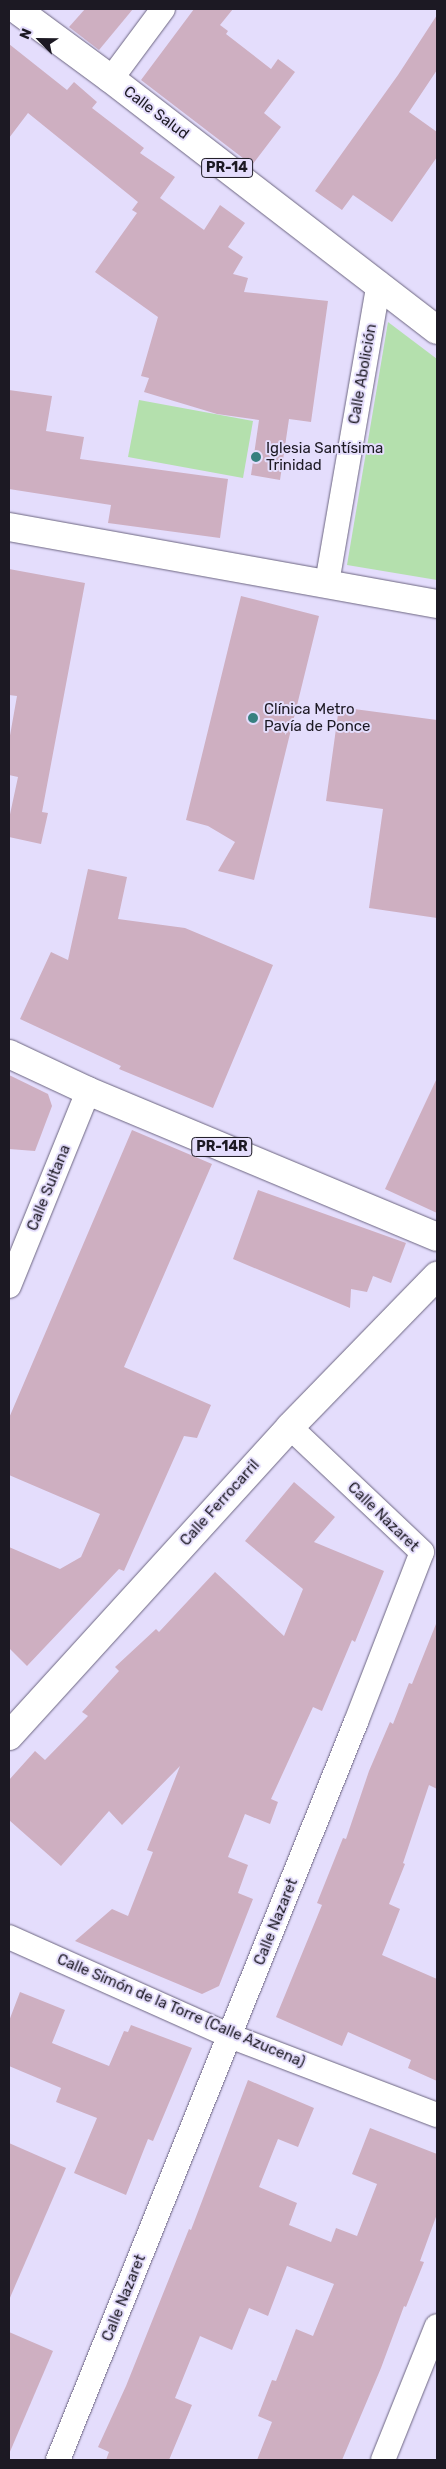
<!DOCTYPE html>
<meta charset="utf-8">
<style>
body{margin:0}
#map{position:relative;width:446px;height:2469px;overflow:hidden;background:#e4ddfc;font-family:Rubik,sans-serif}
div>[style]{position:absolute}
.green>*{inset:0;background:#b4e0ad}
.building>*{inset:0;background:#ceafc1}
.roads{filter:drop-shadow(0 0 1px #6c6580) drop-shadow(0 0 1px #6c6580)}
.minor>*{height:24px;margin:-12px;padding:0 12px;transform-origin:12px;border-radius:12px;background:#fff}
.tertiary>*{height:28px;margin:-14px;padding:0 14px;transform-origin:14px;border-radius:14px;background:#fff}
.primary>*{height:28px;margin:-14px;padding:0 14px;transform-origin:14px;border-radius:14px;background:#fff}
.dots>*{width:14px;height:14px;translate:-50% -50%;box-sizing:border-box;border:2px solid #e4ddfc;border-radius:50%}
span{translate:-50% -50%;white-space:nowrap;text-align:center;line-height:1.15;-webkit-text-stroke:4px #e4ddfc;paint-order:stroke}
.shield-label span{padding:1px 4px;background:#e4ddfc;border:1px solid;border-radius:4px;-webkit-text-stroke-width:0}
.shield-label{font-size:14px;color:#1c1923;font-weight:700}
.street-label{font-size:15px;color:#1c1923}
.poi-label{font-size:15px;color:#1c1923}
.left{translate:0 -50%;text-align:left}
.frame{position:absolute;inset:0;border:10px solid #1c1923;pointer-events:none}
.north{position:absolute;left:15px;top:15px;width:50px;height:50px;-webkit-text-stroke:4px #e4ddfc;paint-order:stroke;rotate:293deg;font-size:14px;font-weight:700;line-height:20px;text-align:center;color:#1c1923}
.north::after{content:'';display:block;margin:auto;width:18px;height:22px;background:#1c1923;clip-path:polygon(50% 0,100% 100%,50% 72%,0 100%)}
</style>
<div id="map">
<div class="green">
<i style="clip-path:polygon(388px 322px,437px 359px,437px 580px,347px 565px)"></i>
<i style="clip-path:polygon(139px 400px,253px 421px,243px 478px,128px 457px)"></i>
</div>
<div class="building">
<i style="clip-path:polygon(85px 9px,133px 9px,99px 50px,69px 27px)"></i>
<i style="clip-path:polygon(194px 9px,233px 9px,220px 25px,228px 31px,226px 34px,271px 69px,278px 59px,295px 72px,264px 113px,281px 127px,252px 165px,141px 80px)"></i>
<i style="clip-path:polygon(437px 15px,437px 70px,409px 112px,437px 132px,437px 157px,392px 222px,353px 195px,342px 210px,315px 191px,398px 75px)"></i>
<i style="clip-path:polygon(9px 44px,67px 90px,74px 82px,97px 102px,92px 108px,144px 148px,140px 153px,175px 177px,160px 198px,204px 230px,220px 205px,245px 223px,228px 247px,243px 257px,233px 274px,248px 278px,244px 292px,328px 301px,311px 422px,289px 419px,280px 480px,251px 475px,259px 420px,217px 414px,144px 392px,149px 378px,141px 376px,158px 317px,95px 272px,137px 213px,132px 210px,138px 202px,28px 113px,9px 138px)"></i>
<i style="clip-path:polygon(9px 390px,52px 396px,46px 431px,84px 437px,80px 459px,228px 479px,220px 538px,108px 523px,111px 505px,9px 489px)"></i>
<i style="clip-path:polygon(9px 569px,85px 583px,42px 812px,48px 813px,41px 844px,9px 837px,9px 819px,18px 777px,9px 775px,9px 741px,17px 696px,9px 695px)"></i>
<i style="clip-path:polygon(241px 596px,319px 616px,254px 880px,218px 871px,235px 842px,208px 826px,186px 820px)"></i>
<i style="clip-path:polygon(339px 707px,437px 720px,437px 918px,369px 908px,383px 809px,326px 801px)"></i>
<i style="clip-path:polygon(88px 869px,127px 877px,118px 919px,185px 928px,273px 965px,213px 1108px,119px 1069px,121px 1066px,20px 1019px,51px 952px,68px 960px)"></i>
<i style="clip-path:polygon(9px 1075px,48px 1094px,52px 1106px,35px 1151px,9px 1149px)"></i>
<i style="clip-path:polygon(437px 1078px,437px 1213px,385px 1189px)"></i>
<i style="clip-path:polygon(132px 1130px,212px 1164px,124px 1367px,211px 1405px,197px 1438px,184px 1436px,124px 1571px,119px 1569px,27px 1666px,9px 1648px,9px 1547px,60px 1569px,81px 1557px,100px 1514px,9px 1475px,9px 1418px)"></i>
<i style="clip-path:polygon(258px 1190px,406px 1243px,391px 1283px,373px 1276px,367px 1292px,351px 1289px,350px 1308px,233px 1259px)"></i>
<i style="clip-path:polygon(294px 1482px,335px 1517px,314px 1542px,384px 1571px,355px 1642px,352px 1640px,322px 1711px,313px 1707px,271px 1799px,278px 1802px,270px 1824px,245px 1814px,228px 1857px,248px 1865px,238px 1893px,253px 1899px,219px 1986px,202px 1994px,75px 1941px,112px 1909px,128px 1916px,153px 1852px,147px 1850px,180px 1766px,122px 1825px,109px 1811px,61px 1866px,9px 1820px,9px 1780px,35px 1751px,45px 1760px,88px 1716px,82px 1712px,119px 1671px,115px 1667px,156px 1629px,159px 1632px,215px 1572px,284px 1636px,303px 1589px,245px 1541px)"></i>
<i style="clip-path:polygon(436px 1624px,437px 1789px,429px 1785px,403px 1863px,405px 1864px,389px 1904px,400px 1909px,382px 1955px,437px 1979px,437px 2081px,408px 2068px,411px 2060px,348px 2032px,342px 2046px,276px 2017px,322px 1905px,317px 1903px,343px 1838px,346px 1839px,369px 1771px,390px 1722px,393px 1724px,409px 1683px,412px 1684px)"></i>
<i style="clip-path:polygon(20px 1992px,65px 2010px,52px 2043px,109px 2066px,124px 2031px,128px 2032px,131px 2025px,192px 2048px,153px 2141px,148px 2139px,126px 2195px,74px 2173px,97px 2118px,56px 2102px,61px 2088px,9px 2066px,9px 2021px)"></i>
<i style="clip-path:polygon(248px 2080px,314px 2108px,298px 2147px,278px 2139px,259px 2187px,297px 2203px,289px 2225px,331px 2242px,336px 2228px,357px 2236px,377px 2184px,352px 2174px,370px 2128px,437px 2154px,437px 2214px,420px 2261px,424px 2262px,406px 2307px,404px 2306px,381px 2368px,342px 2460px,257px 2460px,272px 2422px,258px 2416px,272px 2380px,276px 2381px,296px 2329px,313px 2336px,334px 2284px,287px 2266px,268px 2316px,249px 2308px,232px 2350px,200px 2336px,175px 2398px,192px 2405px,169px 2460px,106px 2460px,109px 2452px,98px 2447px,126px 2386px,189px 2229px,191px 2230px)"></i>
<i style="clip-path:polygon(9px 2143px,66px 2168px,9px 2300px)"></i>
<i style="clip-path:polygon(9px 2332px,53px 2351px,9px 2454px)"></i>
</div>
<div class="roads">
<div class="minor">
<i style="left:111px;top:79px;width:87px;rotate:-53.4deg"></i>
<i style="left:327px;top:583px;width:304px;rotate:-80.2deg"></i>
<i style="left:9px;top:1286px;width:210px;rotate:-67.9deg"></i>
<i style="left:9px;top:1937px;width:242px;rotate:24.1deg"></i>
<i style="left:230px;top:2036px;width:222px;rotate:20.9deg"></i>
<i style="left:58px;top:2460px;width:796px;rotate:-68.01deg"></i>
<i style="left:356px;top:1722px;width:182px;rotate:-68.8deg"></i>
<i style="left:422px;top:1552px;width:182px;rotate:-136.6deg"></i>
<i style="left:383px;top:2460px;width:144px;rotate:-68.1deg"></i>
</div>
<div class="tertiary">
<i style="left:9px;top:1736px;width:418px;rotate:-47.7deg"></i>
<i style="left:290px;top:1427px;width:211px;rotate:-45.8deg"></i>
</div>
<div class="primary">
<i style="left:16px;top:9px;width:118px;rotate:36.4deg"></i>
<i style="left:111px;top:79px;width:411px;rotate:37.6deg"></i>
<i style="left:9px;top:527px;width:435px;rotate:10.2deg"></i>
<i style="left:9px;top:1054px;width:87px;rotate:25.1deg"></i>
<i style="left:88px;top:1091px;width:378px;rotate:22.7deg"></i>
</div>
</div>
<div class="dots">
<i style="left:256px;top:457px;background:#378080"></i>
<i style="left:253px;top:718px;background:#378080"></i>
</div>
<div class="shield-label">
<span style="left:227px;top:168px">PR-14</span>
<span style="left:222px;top:1147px">PR-14R</span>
</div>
<div class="street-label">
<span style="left:156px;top:113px;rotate:37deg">Calle Salud</span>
<span style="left:363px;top:374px;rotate:-80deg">Calle Abolición</span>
<span style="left:49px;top:1188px;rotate:-68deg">Calle Sultana</span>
<span style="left:220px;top:1503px;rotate:-48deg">Calle Ferrocarril</span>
<span style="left:383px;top:1517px;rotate:44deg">Calle Nazaret</span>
<span style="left:276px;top:1922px;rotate:-68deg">Calle Nazaret</span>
<span style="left:181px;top:2011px;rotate:23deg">Calle Simón de la Torre (Calle Azucena)</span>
<span style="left:124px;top:2298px;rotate:-68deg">Calle Nazaret</span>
</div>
<div class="poi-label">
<span class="left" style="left:266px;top:457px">Iglesia Santísima<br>Trinidad</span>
<span class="left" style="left:264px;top:718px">Clínica Metro<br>Pavía de Ponce</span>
</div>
<div class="frame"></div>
<div class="north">N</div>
</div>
